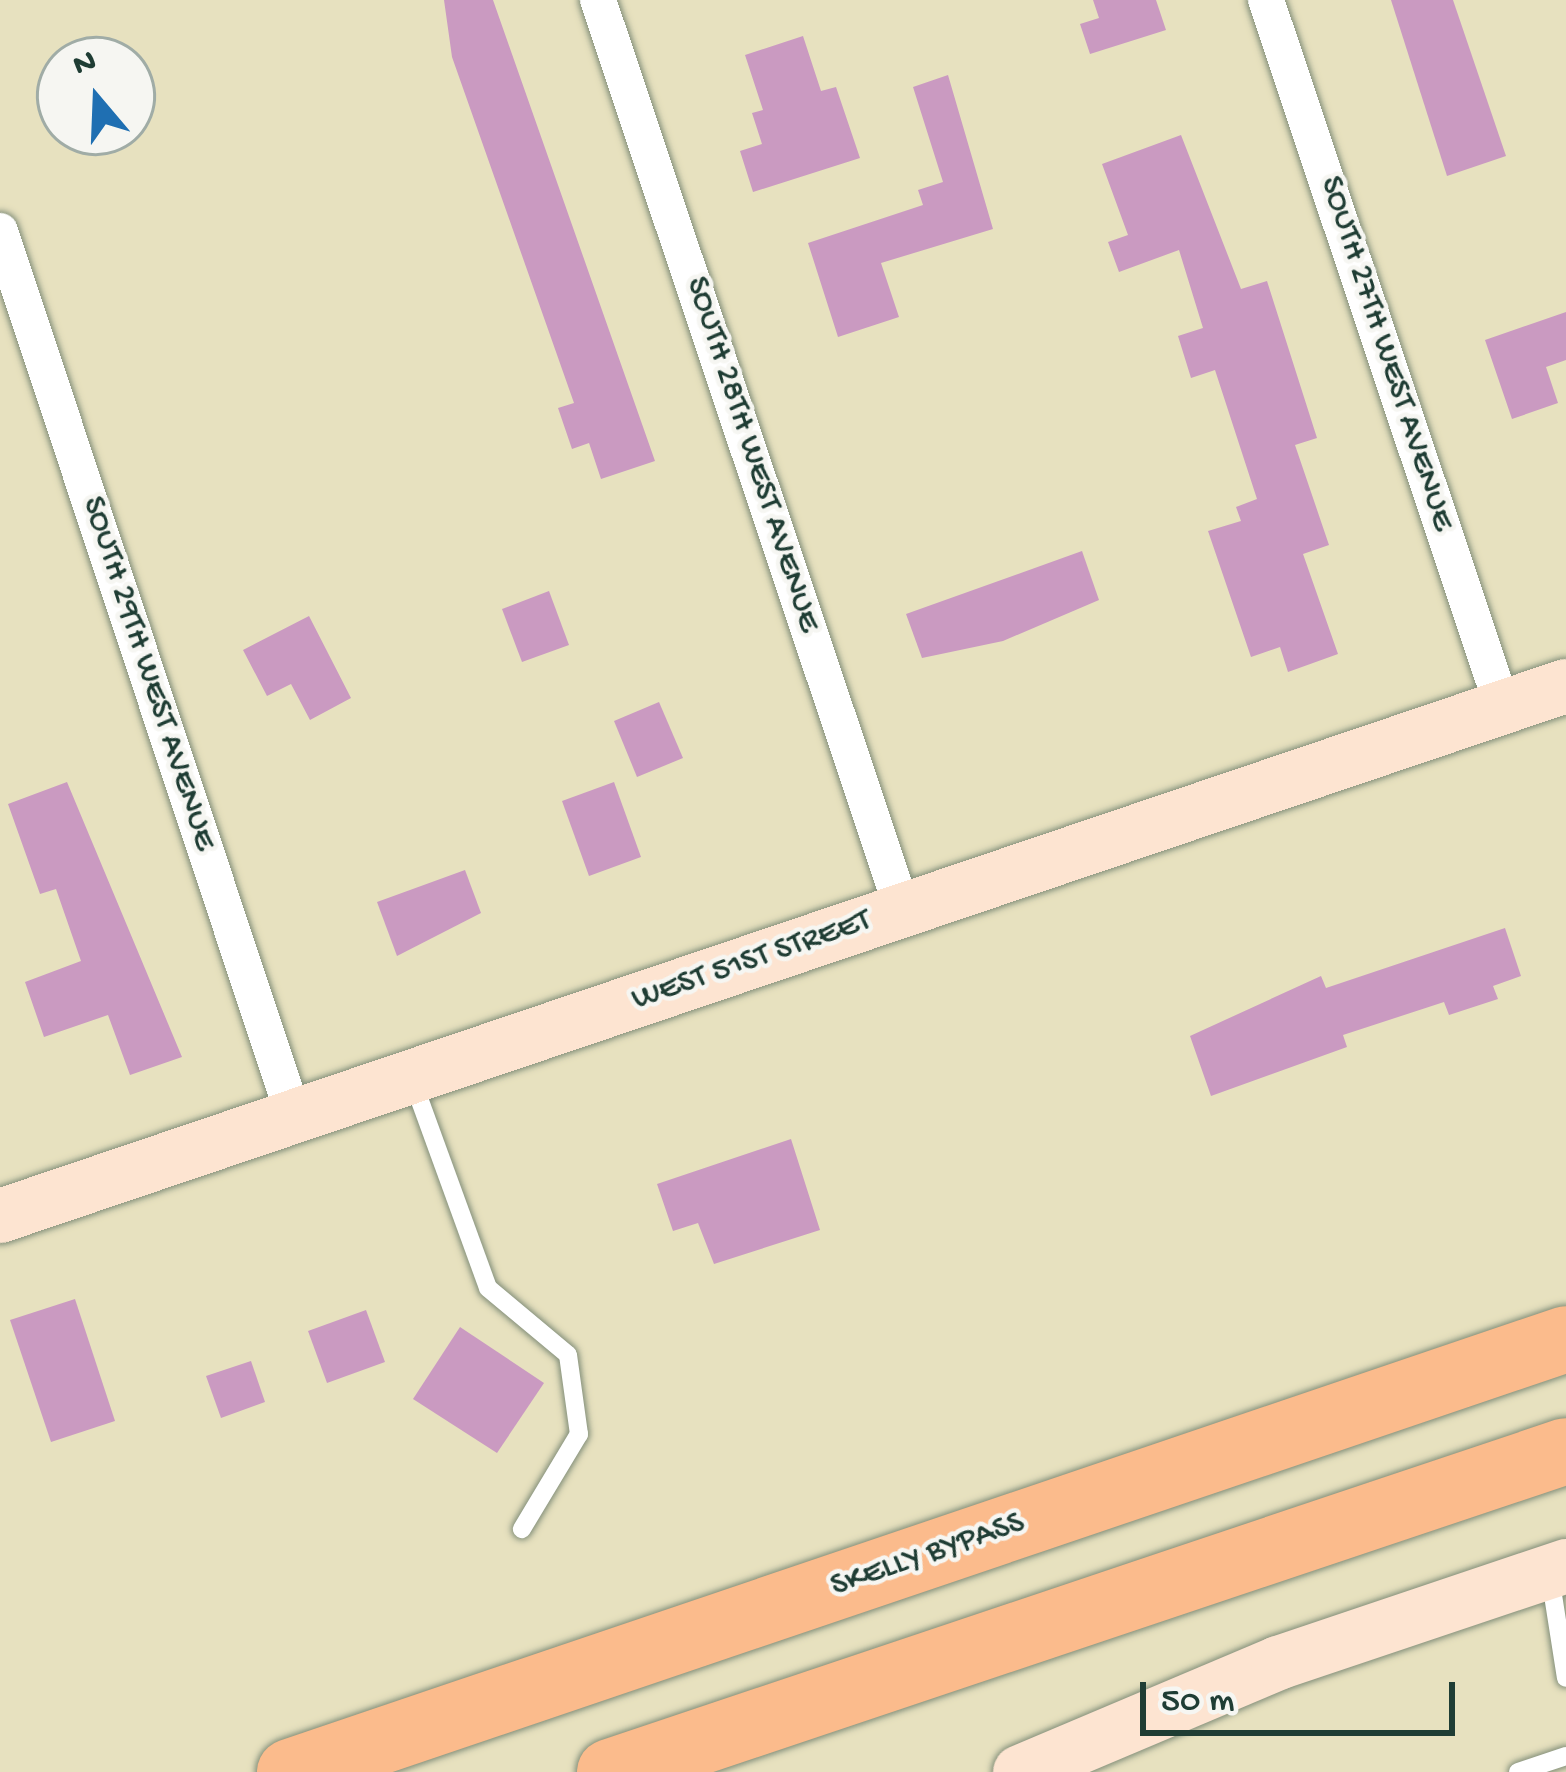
<!DOCTYPE html>
<style>
body{margin:0}
#map{position:relative;width:1566px;height:1772px;overflow:hidden;background:#e7e1bf;font-family:"Gochi Hand",sans-serif}
div>[style]{position:absolute}
.building>*{inset:0;background:#ca9ac1}
.roads{filter:drop-shadow(0 0 3px #838f7a) drop-shadow(0 0 3px #838f7a)}
.lane>*{height:18px;margin:-9px;padding:0 9px;transform-origin:9px;border-radius:9px;background:#fff}
.street>*{height:36px;margin:-18px;padding:0 18px;transform-origin:18px;border-radius:18px;background:#fff}
.secondary>*{height:54px;margin:-27px;padding:0 27px;transform-origin:27px;border-radius:27px;background:#fde4d1}
.highway>*{height:66px;margin:-33px;padding:0 33px;transform-origin:33px;border-radius:33px;background:#fbbb8c}
span{translate:-50% -50%;white-space:nowrap;text-align:center;line-height:1.15;-webkit-text-stroke:9px #f6f6f2;paint-order:stroke}
.street-label{font-size:33px;color:#1f3d34}
.north{position:absolute;left:36px;top:36px;width:120px;height:120px;box-sizing:border-box;background:#f6f6f2;border:3px solid #a0aca6;border-radius:50%;rotate:341deg;font-size:33px;font-weight:700;line-height:48px;text-align:center;color:#1f3d34}
.north::after{content:'';display:block;margin:auto;width:42px;height:54px;background:#1f6fb2;clip-path:polygon(50% 0,100% 100%,50% 72%,0 100%)}
.scale{position:absolute;left:1140px;top:1682px;width:315px;height:54px;box-sizing:border-box;border:6px solid #1f3d34;border-top:0;padding-left:15px;font-size:36px;line-height:42px;white-space:nowrap;color:#1f3d34;-webkit-text-stroke:9px #f6f6f2;paint-order:stroke}
</style>
<div id="map">
<div class="building">
<i style="clip-path:polygon(444px 0,493px 0,655px 461px,601px 479px,589px 443px,572px 449px,558px 408px,574px 403px,452px 57px)"></i>
<i style="clip-path:polygon(1093px 0,1156px 0,1166px 30px,1090px 54px,1080px 24px,1099px 18px)"></i>
<i style="clip-path:polygon(1391px 0,1453px 0,1506px 156px,1447px 176px)"></i>
<i style="clip-path:polygon(803px 36px,821px 91px,836px 87px,860px 158px,753px 192px,740px 151px,762px 144px,752px 113px,763px 110px,745px 55px)"></i>
<i style="clip-path:polygon(948px 75px,993px 229px,881px 263px,899px 317px,838px 337px,808px 243px,923px 205px,918px 190px,943px 182px,913px 87px)"></i>
<i style="clip-path:polygon(1181px 135px,1241px 289px,1267px 281px,1317px 438px,1295px 445px,1329px 545px,1303px 554px,1338px 654px,1288px 672px,1280px 647px,1251px 657px,1208px 531px,1241px 521px,1236px 507px,1257px 499px,1215px 370px,1191px 378px,1178px 336px,1203px 328px,1179px 250px,1119px 272px,1108px 242px,1128px 235px,1102px 164px)"></i>
<i style="clip-path:polygon(1566px 312px,1566px 360px,1546px 367px,1558px 403px,1512px 419px,1485px 340px)"></i>
<i style="clip-path:polygon(1082px 551px,1099px 600px,1003px 641px,922px 658px,906px 614px)"></i>
<i style="clip-path:polygon(549px 591px,569px 645px,522px 662px,502px 609px)"></i>
<i style="clip-path:polygon(309px 616px,351px 698px,310px 720px,291px 684px,267px 696px,243px 650px)"></i>
<i style="clip-path:polygon(659px 702px,683px 758px,637px 777px,614px 721px)"></i>
<i style="clip-path:polygon(67px 782px,182px 1057px,130px 1075px,108px 1015px,44px 1037px,25px 982px,81px 961px,56px 889px,40px 894px,8px 804px)"></i>
<i style="clip-path:polygon(614px 782px,641px 857px,589px 876px,562px 801px)"></i>
<i style="clip-path:polygon(465px 870px,481px 913px,397px 956px,377px 902px)"></i>
<i style="clip-path:polygon(1505px 928px,1521px 976px,1493px 986px,1498px 999px,1449px 1015px,1444px 1002px,1343px 1035px,1347px 1047px,1211px 1096px,1190px 1036px,1321px 976px,1326px 988px)"></i>
<i style="clip-path:polygon(791px 1139px,820px 1230px,714px 1264px,698px 1223px,673px 1231px,657px 1184px)"></i>
<i style="clip-path:polygon(75px 1299px,115px 1421px,51px 1442px,10px 1320px)"></i>
<i style="clip-path:polygon(366px 1310px,385px 1362px,327px 1383px,308px 1331px)"></i>
<i style="clip-path:polygon(460px 1327px,544px 1383px,497px 1453px,413px 1399px)"></i>
<i style="clip-path:polygon(251px 1361px,265px 1402px,221px 1418px,206px 1376px)"></i>
</div>
<div class="roads">
<div class="lane">
<i style="left:412px;top:1079px;width:222px;rotate:70deg"></i>
<i style="left:488px;top:1288px;width:104px;rotate:39.9deg"></i>
<i style="left:568px;top:1355px;width:80px;rotate:82.1deg"></i>
<i style="left:579px;top:1434px;width:111px;rotate:121deg"></i>
<i style="left:1550px;top:1576px;width:103px;rotate:81.1deg"></i>
<i style="left:1518px;top:1772px;width:51px;rotate:-18.4deg"></i>
</div>
<div class="street">
<i style="left:598px;top:0;width:961px;rotate:71.49deg"></i>
<i style="left:1266px;top:0;width:747px;rotate:71.49deg"></i>
<i style="left:0;top:231px;width:934px;rotate:71.64deg"></i>
</div>
<div class="secondary">
<i style="left:0;top:1216px;width:1653px;rotate:-18.7deg"></i>
<i style="left:1020px;top:1772px;width:280px;rotate:-22.9deg"></i>
<i style="left:1278px;top:1663px;width:304px;rotate:-18.6deg"></i>
</div>
<div class="highway">
<i style="left:290px;top:1772px;width:1347px;rotate:-18.74deg"></i>
<i style="left:610px;top:1772px;width:1008px;rotate:-18.56deg"></i>
</div>
</div>
<div class="street-label">
<span style="left:1385px;top:354px;rotate:72deg">SOUTH 27TH WEST AVENUE</span>
<span style="left:751px;top:455px;rotate:72deg">SOUTH 28TH WEST AVENUE</span>
<span style="left:147px;top:674px;rotate:72deg">SOUTH 29TH WEST AVENUE</span>
<span style="left:752px;top:962px;rotate:-19deg">WEST 51ST STREET</span>
<span style="left:928px;top:1556px;rotate:-19deg">SKELLY BYPASS</span>
</div>
<div class="north">N</div>
<div class="scale">50 m</div>
</div>
